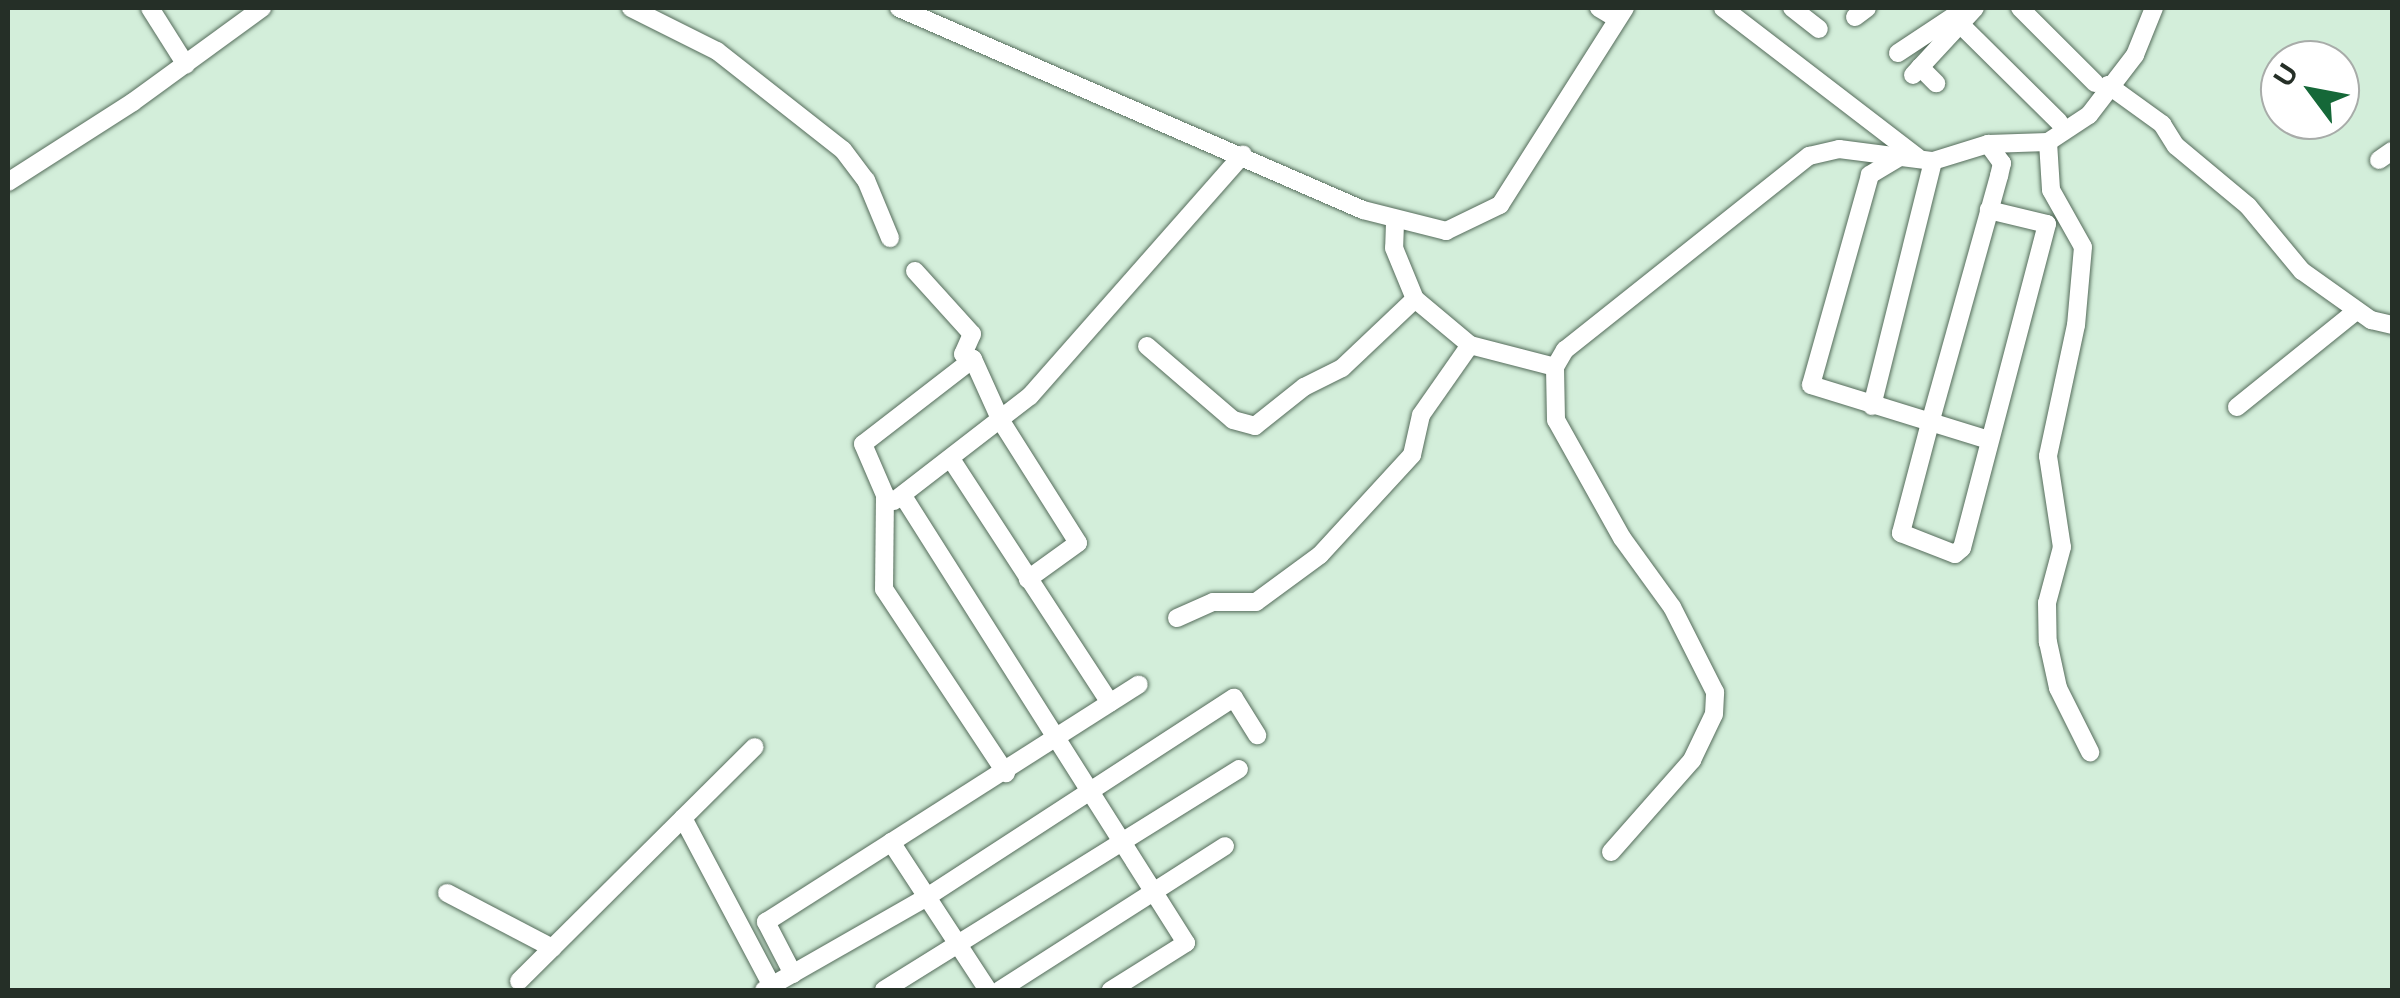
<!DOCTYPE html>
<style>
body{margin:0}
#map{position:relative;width:2400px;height:998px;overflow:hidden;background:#d3eeda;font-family:Arial,sans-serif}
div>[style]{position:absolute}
.roads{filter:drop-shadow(0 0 2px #556c5b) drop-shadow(0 0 2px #556c5b)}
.minor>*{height:18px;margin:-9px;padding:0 9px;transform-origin:9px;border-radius:9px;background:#fff}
span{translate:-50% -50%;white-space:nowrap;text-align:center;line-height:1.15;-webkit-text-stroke:8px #fff;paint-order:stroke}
.frame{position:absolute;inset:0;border:10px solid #252f27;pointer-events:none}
.north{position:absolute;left:2260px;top:40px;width:100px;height:100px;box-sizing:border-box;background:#fff;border:2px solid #a8aca9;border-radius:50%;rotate:302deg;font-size:28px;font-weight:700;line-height:40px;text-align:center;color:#252f27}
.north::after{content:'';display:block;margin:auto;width:35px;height:45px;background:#156838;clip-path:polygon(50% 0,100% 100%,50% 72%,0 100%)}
</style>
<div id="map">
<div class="roads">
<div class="minor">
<i style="left:150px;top:8px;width:67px;rotate:57.7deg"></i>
<i style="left:631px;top:8px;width:96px;rotate:26.6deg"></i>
<i style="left:717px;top:51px;width:160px;rotate:38.2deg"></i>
<i style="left:843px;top:150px;width:38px;rotate:53deg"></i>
<i style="left:866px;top:180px;width:63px;rotate:67.5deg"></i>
<i style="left:899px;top:8px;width:506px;rotate:23.53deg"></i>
<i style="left:1363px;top:210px;width:86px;rotate:14.2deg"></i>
<i style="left:1446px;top:231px;width:60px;rotate:-25.7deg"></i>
<i style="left:1500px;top:205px;width:233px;rotate:-57.6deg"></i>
<i style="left:1599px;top:8px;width:21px;rotate:31deg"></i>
<i style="left:1723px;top:8px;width:245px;rotate:37.5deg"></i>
<i style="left:1792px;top:8px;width:34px;rotate:38deg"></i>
<i style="left:2020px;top:8px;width:106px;rotate:45deg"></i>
<i style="left:1855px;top:17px;width:15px;rotate:-37deg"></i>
<i style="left:1960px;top:24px;width:139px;rotate:44.7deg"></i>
<i style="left:1898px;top:53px;width:82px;rotate:-33.5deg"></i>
<i style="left:1920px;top:67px;width:23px;rotate:45deg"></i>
<i style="left:1913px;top:75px;width:91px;rotate:-47.2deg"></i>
<i style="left:2108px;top:85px;width:67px;rotate:35.8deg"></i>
<i style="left:2162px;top:124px;width:26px;rotate:58deg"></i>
<i style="left:2176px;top:146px;width:94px;rotate:39.8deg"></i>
<i style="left:2248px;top:206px;width:85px;rotate:50.3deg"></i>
<i style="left:2302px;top:271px;width:85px;rotate:35.4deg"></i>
<i style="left:2371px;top:320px;width:22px;rotate:13deg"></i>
<i style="left:2048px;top:142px;width:48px;rotate:86.4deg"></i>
<i style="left:2051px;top:190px;width:65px;rotate:60.7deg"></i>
<i style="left:2083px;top:247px;width:78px;rotate:95.1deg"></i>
<i style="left:2076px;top:325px;width:134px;rotate:102.1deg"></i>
<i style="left:2048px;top:456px;width:92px;rotate:81.3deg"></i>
<i style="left:2062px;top:547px;width:58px;rotate:105deg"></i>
<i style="left:2047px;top:603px;width:39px;rotate:89deg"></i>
<i style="left:2048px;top:642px;width:47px;rotate:77.7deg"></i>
<i style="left:2058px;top:688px;width:72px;rotate:63.4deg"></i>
<i style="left:1988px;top:144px;width:24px;rotate:54deg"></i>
<i style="left:2002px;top:163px;width:13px;rotate:103deg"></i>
<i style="left:1999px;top:176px;width:256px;rotate:105.6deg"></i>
<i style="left:1930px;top:423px;width:114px;rotate:104.8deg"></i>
<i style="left:1901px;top:533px;width:58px;rotate:21.3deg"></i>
<i style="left:1955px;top:554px;width:9px;rotate:-41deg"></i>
<i style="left:1962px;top:548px;width:335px;rotate:-75.3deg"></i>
<i style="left:2047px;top:224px;width:60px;rotate:-166.4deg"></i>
<i style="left:1903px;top:155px;width:39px;rotate:149deg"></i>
<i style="left:1870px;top:175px;width:218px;rotate:105.7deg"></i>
<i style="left:1811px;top:385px;width:186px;rotate:17.2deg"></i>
<i style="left:2379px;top:160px;width:16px;rotate:-35deg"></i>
<i style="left:8px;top:182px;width:148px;rotate:-32.6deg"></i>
<i style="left:133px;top:102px;width:160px;rotate:-36.1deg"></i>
<i style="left:1395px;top:223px;width:25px;rotate:92deg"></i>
<i style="left:1394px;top:248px;width:55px;rotate:67.6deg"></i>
<i style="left:1415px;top:299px;width:72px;rotate:39.9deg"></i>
<i style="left:1470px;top:345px;width:88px;rotate:14.5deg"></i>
<i style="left:915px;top:271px;width:85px;rotate:47.9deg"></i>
<i style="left:972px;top:334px;width:22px;rotate:114deg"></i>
<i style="left:963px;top:354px;width:11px;rotate:27deg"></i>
<i style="left:973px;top:359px;width:68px;rotate:65.7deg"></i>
<i style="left:1001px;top:421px;width:144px;rotate:57.7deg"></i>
<i style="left:1078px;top:543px;width:62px;rotate:144.2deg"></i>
<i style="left:1147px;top:346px;width:113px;rotate:40.7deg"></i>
<i style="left:1233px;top:420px;width:23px;rotate:15deg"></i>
<i style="left:1255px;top:426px;width:63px;rotate:-38.5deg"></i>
<i style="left:1304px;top:387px;width:42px;rotate:-26.6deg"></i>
<i style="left:1342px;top:368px;width:100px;rotate:-43.4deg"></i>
<i style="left:973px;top:359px;width:139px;rotate:142.3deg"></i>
<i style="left:863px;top:444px;width:56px;rotate:66.7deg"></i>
<i style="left:885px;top:495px;width:94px;rotate:90.6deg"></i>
<i style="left:884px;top:589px;width:221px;rotate:56.5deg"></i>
<i style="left:1872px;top:406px;width:252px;rotate:-76deg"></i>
<i style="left:2237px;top:407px;width:153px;rotate:-38.9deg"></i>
<i style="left:951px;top:459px;width:291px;rotate:56.9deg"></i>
<i style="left:903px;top:496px;width:529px;rotate:57.66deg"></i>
<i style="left:1186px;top:943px;width:89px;rotate:147.9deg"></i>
<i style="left:894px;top:501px;width:172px;rotate:-37.7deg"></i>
<i style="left:1030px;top:396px;width:322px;rotate:-48.6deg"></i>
<i style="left:1177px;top:618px;width:39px;rotate:-24deg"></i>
<i style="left:1213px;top:602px;width:43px"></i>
<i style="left:1256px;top:602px;width:79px;rotate:-36.3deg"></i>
<i style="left:1320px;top:555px;width:136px;rotate:-47.4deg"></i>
<i style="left:1412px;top:455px;width:41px;rotate:-77.3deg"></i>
<i style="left:1421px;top:415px;width:85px;rotate:-55deg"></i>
<i style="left:683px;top:818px;width:195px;rotate:62.1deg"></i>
<i style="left:891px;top:842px;width:177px;rotate:56.8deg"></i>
<i style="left:1611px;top:852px;width:123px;rotate:-48.6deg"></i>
<i style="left:1692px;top:760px;width:51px;rotate:-64.4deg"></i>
<i style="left:1714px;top:714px;width:22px;rotate:-87deg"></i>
<i style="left:1715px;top:692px;width:95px;rotate:-116.8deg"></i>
<i style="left:1672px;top:607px;width:85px;rotate:-125.9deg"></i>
<i style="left:1622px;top:538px;width:135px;rotate:-119.2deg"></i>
<i style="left:1556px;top:420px;width:53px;rotate:-91.1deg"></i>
<i style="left:1555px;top:367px;width:20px;rotate:-60deg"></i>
<i style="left:1565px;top:350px;width:312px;rotate:-38.5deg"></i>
<i style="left:1809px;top:156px;width:31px;rotate:-13deg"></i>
<i style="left:1839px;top:149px;width:95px;rotate:7.3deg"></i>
<i style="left:1933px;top:161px;width:58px;rotate:-17.2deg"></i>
<i style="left:1988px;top:144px;width:60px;rotate:-1.9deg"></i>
<i style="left:2048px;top:142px;width:49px;rotate:-33.4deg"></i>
<i style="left:2089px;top:115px;width:76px;rotate:-52.5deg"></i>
<i style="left:2135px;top:55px;width:51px;rotate:-68deg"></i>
<i style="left:447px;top:893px;width:119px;rotate:27.6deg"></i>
<i style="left:793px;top:974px;width:59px;rotate:-117.4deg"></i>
<i style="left:766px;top:922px;width:442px;rotate:-32.5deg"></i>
<i style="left:519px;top:981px;width:332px;rotate:-44.8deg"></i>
<i style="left:764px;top:990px;width:188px;rotate:-29.7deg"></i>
<i style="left:927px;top:897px;width:366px;rotate:-33deg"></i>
<i style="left:1234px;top:698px;width:44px;rotate:58.1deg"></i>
<i style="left:884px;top:990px;width:418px;rotate:-31.9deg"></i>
<i style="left:1000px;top:990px;width:267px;rotate:-32.6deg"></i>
</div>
</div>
<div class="frame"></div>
<div class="north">U</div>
</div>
